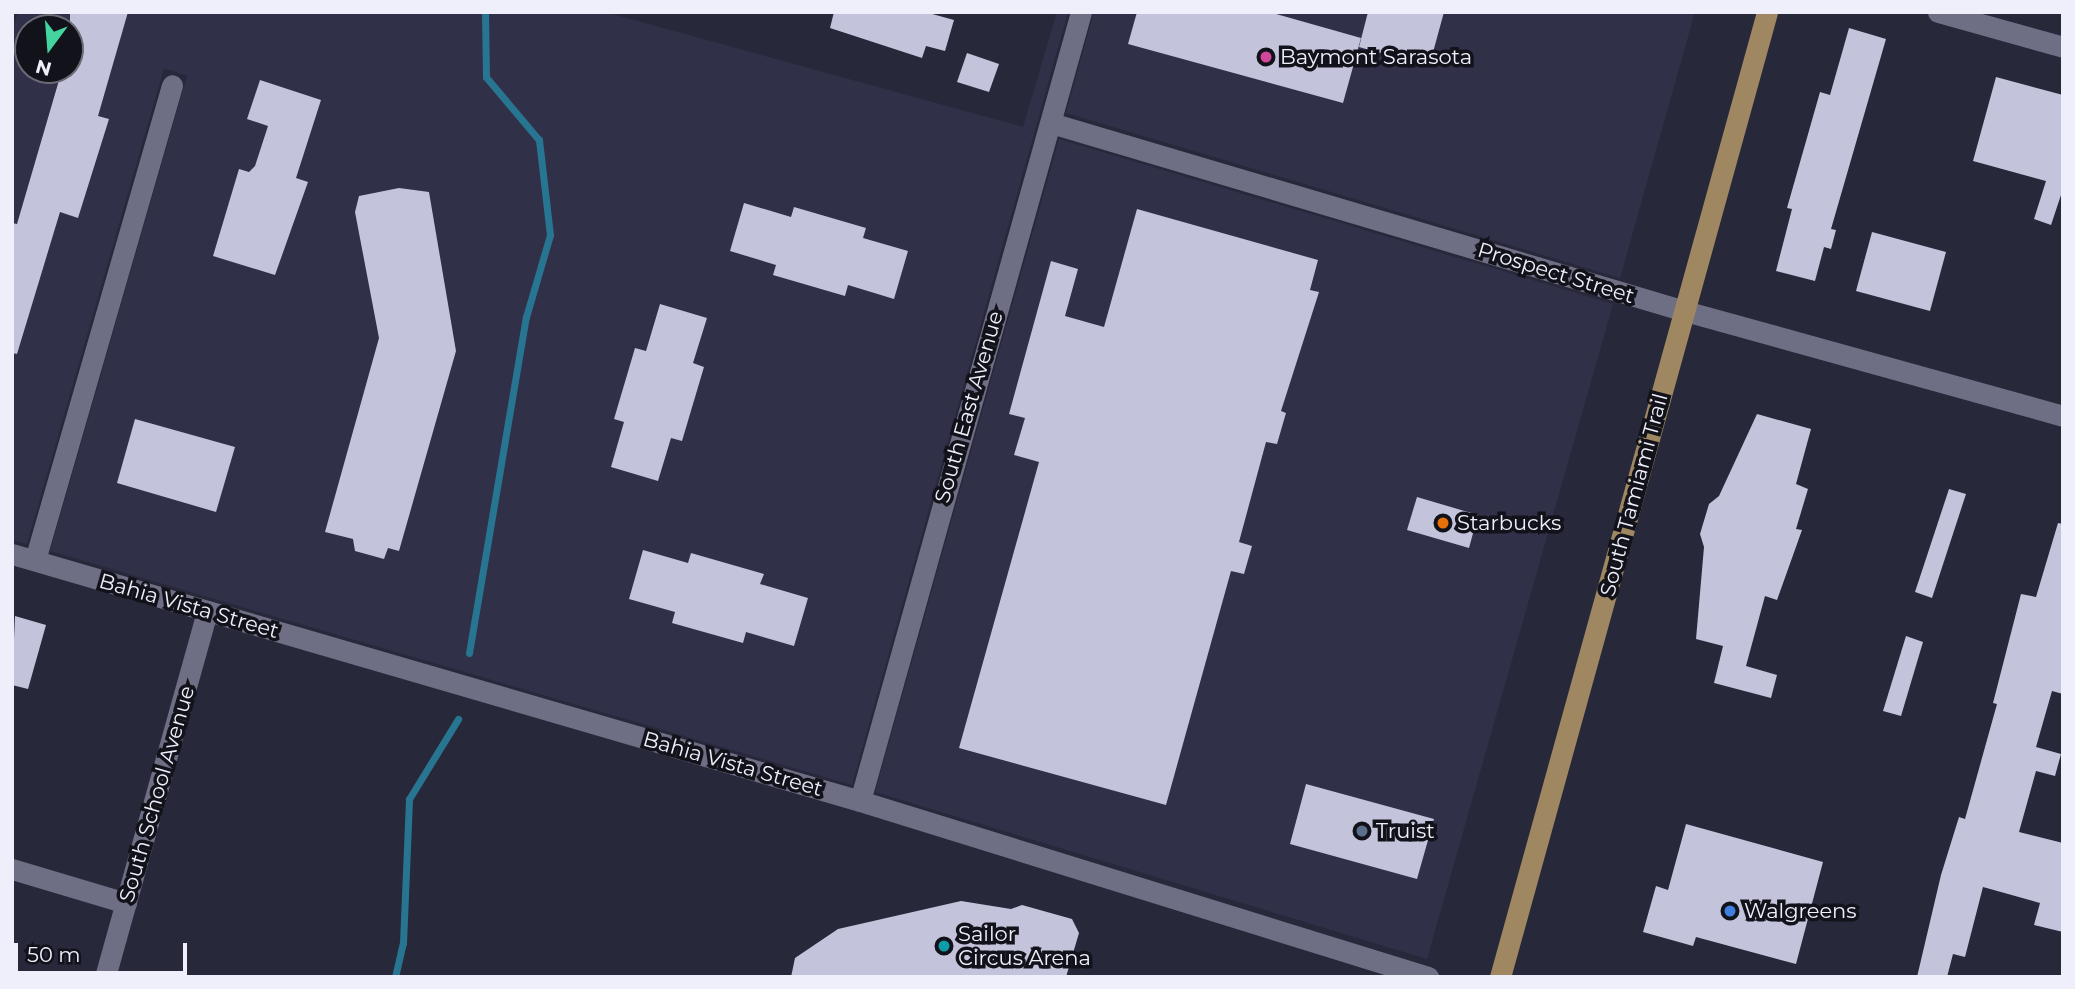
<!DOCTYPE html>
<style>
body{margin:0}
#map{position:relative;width:2075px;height:989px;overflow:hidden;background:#28283b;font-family:Montserrat,sans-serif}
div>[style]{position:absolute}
.built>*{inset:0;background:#313049}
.stream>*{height:7px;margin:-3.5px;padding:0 3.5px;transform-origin:3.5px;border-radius:3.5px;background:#287592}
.building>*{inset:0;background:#c3c3dc}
.minor>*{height:21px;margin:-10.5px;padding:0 10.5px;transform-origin:10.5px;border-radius:10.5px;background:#6e6e84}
.tertiary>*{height:21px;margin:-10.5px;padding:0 10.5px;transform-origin:10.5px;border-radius:10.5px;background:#6e6e84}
.primary>*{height:21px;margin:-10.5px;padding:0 10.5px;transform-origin:10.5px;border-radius:10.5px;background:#9f8761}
.dots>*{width:19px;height:19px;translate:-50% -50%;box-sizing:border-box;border:4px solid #12121a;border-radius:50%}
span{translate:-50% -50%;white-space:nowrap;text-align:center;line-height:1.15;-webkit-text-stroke:7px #12121a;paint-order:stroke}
.poi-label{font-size:21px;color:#efeffc}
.left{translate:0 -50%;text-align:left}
.street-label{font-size:21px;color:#efeffc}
.frame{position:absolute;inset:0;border:14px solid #efeffc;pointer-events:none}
.north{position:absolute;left:14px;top:14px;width:70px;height:70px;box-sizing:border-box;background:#12121a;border:2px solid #6a6a74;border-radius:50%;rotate:196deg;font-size:19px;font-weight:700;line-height:28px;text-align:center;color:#efeffc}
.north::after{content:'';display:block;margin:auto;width:24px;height:32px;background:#44d49f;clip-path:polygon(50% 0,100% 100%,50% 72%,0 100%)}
.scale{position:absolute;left:14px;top:943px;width:173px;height:32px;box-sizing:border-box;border:4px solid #efeffc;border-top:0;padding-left:9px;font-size:21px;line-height:24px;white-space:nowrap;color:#efeffc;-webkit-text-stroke:5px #12121a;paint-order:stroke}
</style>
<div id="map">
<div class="built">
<i style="clip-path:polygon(evenodd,18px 12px,605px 12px,1023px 127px,1057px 12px,1068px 12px,852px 785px,50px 551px,187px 76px,164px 68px,27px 544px,12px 540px,12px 33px,18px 12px,28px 28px,70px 28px,70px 70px,28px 70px,28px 28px)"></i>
<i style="clip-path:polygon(1094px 12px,1695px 12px,1620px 278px,1066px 113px)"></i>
<i style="clip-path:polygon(1059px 139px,1613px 304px,1427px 959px,875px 792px)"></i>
</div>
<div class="stream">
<i style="left:469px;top:653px;width:341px;rotate:-80.4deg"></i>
<i style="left:526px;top:317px;width:85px;rotate:-73.7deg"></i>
<i style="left:550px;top:235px;width:96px;rotate:-96.6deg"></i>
<i style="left:539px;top:140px;width:82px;rotate:-130.1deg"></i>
<i style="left:486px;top:77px;width:65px;rotate:-90.9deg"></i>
<i style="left:395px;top:977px;width:35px;rotate:-77deg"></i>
<i style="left:403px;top:943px;width:144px;rotate:-87.6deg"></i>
<i style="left:409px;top:799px;width:94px;rotate:-58.5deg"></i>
</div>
<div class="building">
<i style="clip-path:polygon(70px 12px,128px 12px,98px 116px,109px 119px,78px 218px,60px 212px,17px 354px,12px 353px,12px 223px,17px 224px,62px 70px,70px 70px)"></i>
<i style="clip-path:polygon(834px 12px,925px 12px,954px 20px,945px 51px,926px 46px,922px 58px,830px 28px)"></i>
<i style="clip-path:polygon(1137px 12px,1269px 12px,1361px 38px,1343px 103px,1128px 44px)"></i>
<i style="clip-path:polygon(1368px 12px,1444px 12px,1429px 67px,1359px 47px)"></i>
<i style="clip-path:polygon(1849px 28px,1886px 39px,1831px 229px,1836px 230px,1831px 249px,1824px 247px,1815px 281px,1776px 271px,1792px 209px,1787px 208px,1820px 92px,1830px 95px)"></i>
<i style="clip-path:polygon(967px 53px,999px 64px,989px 92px,957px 82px)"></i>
<i style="clip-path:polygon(1996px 77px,2063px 95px,2063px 189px,2051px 225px,2034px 219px,2046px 181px,1973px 161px)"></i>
<i style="clip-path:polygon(260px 80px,321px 100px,296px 178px,308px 182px,275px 275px,213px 256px,239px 169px,249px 172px,255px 166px,268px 126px,247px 119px)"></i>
<i style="clip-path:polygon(399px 188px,429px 192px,456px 351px,399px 551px,388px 548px,384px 559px,355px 551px,353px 539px,325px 532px,379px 338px,355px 212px,359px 196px)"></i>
<i style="clip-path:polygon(744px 203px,791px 217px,794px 207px,866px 228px,863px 238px,908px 251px,894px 299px,848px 285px,845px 296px,773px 275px,776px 265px,730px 251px)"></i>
<i style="clip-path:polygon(1137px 209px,1318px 260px,1310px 290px,1319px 292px,1281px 411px,1286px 413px,1277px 444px,1266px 442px,1239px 542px,1252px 546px,1244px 574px,1231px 571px,1166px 805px,959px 748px,1039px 462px,1014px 455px,1025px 418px,1009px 414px,1051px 261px,1078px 269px,1065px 316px,1104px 327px)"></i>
<i style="clip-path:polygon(1872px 232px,1946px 252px,1930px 311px,1856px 291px)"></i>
<i style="clip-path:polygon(660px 304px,707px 318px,693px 363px,704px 367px,682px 441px,671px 438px,658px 481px,611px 467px,624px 422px,614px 419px,635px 348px,646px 351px)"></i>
<i style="clip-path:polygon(1757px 414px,1811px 429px,1796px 484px,1808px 489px,1796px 529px,1802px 530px,1777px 600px,1765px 596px,1746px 666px,1777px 675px,1771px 698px,1714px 683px,1723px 646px,1696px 639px,1704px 547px,1700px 534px,1709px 504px,1719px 496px)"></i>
<i style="clip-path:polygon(135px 419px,235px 447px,216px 512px,117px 483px)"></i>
<i style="clip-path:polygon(1949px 489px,1966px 494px,1932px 598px,1915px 592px)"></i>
<i style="clip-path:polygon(1417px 497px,1478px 515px,1469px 548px,1407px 530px)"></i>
<i style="clip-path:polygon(2058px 523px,2063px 524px,2063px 694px,2052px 691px,2036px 747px,2061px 754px,2055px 776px,2036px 771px,2019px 832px,2063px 843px,2063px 932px,2034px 925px,2040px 903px,1983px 887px,1965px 957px,1953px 954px,1947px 977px,1917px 977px,1941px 875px,1959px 817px,1965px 819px,1997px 704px,1993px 703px,2021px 594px,2036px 597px)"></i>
<i style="clip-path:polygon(643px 550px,688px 563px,691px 553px,764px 574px,760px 584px,808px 598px,794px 646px,746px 632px,743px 643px,672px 623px,675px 612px,629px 599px)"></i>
<i style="clip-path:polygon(15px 616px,46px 625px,28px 689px,12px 685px)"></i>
<i style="clip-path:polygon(1906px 636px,1923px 642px,1901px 716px,1883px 711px)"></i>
<i style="clip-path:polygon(1306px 784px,1434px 819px,1417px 879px,1290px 844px)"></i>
<i style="clip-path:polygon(1686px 824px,1823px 862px,1796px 964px,1696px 937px,1693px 946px,1643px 932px,1656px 886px,1668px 890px)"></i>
<i style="clip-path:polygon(961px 901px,1011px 909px,1022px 905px,1072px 919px,1079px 933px,1066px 977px,791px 977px,795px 958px,838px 929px)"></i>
</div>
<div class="minor">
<i style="left:1938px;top:12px;width:130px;rotate:15.6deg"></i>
<i style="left:1051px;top:123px;width:661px;rotate:16.52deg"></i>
<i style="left:1685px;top:311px;width:392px;rotate:15.5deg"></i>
<i style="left:35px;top:560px;width:494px;rotate:-73.9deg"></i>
<i style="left:860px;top:801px;width:819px;rotate:-74.35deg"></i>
<i style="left:12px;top:869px;width:119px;rotate:16.6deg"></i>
<i style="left:105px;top:977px;width:380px;rotate:-74.4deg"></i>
</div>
<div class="tertiary">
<i style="left:12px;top:554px;width:883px;rotate:16.24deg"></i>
<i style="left:860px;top:801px;width:595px;rotate:17.22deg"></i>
</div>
<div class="primary">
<i style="left:1500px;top:977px;width:1001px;rotate:-74.53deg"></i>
</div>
<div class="dots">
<i style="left:1266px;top:57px;background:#d1479c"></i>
<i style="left:1443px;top:523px;background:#e8710a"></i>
<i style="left:1362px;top:831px;background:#5c6f8a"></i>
<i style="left:1730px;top:911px;background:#3f7fe0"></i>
<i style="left:944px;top:946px;background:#0f9aa8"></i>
</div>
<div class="poi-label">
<span class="left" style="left:1280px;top:57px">Baymont Sarasota</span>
<span class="left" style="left:1457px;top:523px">Starbucks</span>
<span class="left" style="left:1376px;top:831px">Truist</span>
<span class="left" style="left:1744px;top:911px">Walgreens</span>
<span class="left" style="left:958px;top:946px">Sailor<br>Circus Arena</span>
</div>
<div class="street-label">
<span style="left:1556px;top:273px;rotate:17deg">Prospect Street</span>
<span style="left:969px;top:407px;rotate:-74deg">South East Avenue</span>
<span style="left:1634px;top:495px;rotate:-75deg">South Tamiami Trail</span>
<span style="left:189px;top:606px;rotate:16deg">Bahia Vista Street</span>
<span style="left:733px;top:764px;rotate:16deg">Bahia Vista Street</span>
<span style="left:157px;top:794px;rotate:-74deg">South School Avenue</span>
</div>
<div class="frame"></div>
<div class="north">N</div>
<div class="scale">50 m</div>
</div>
